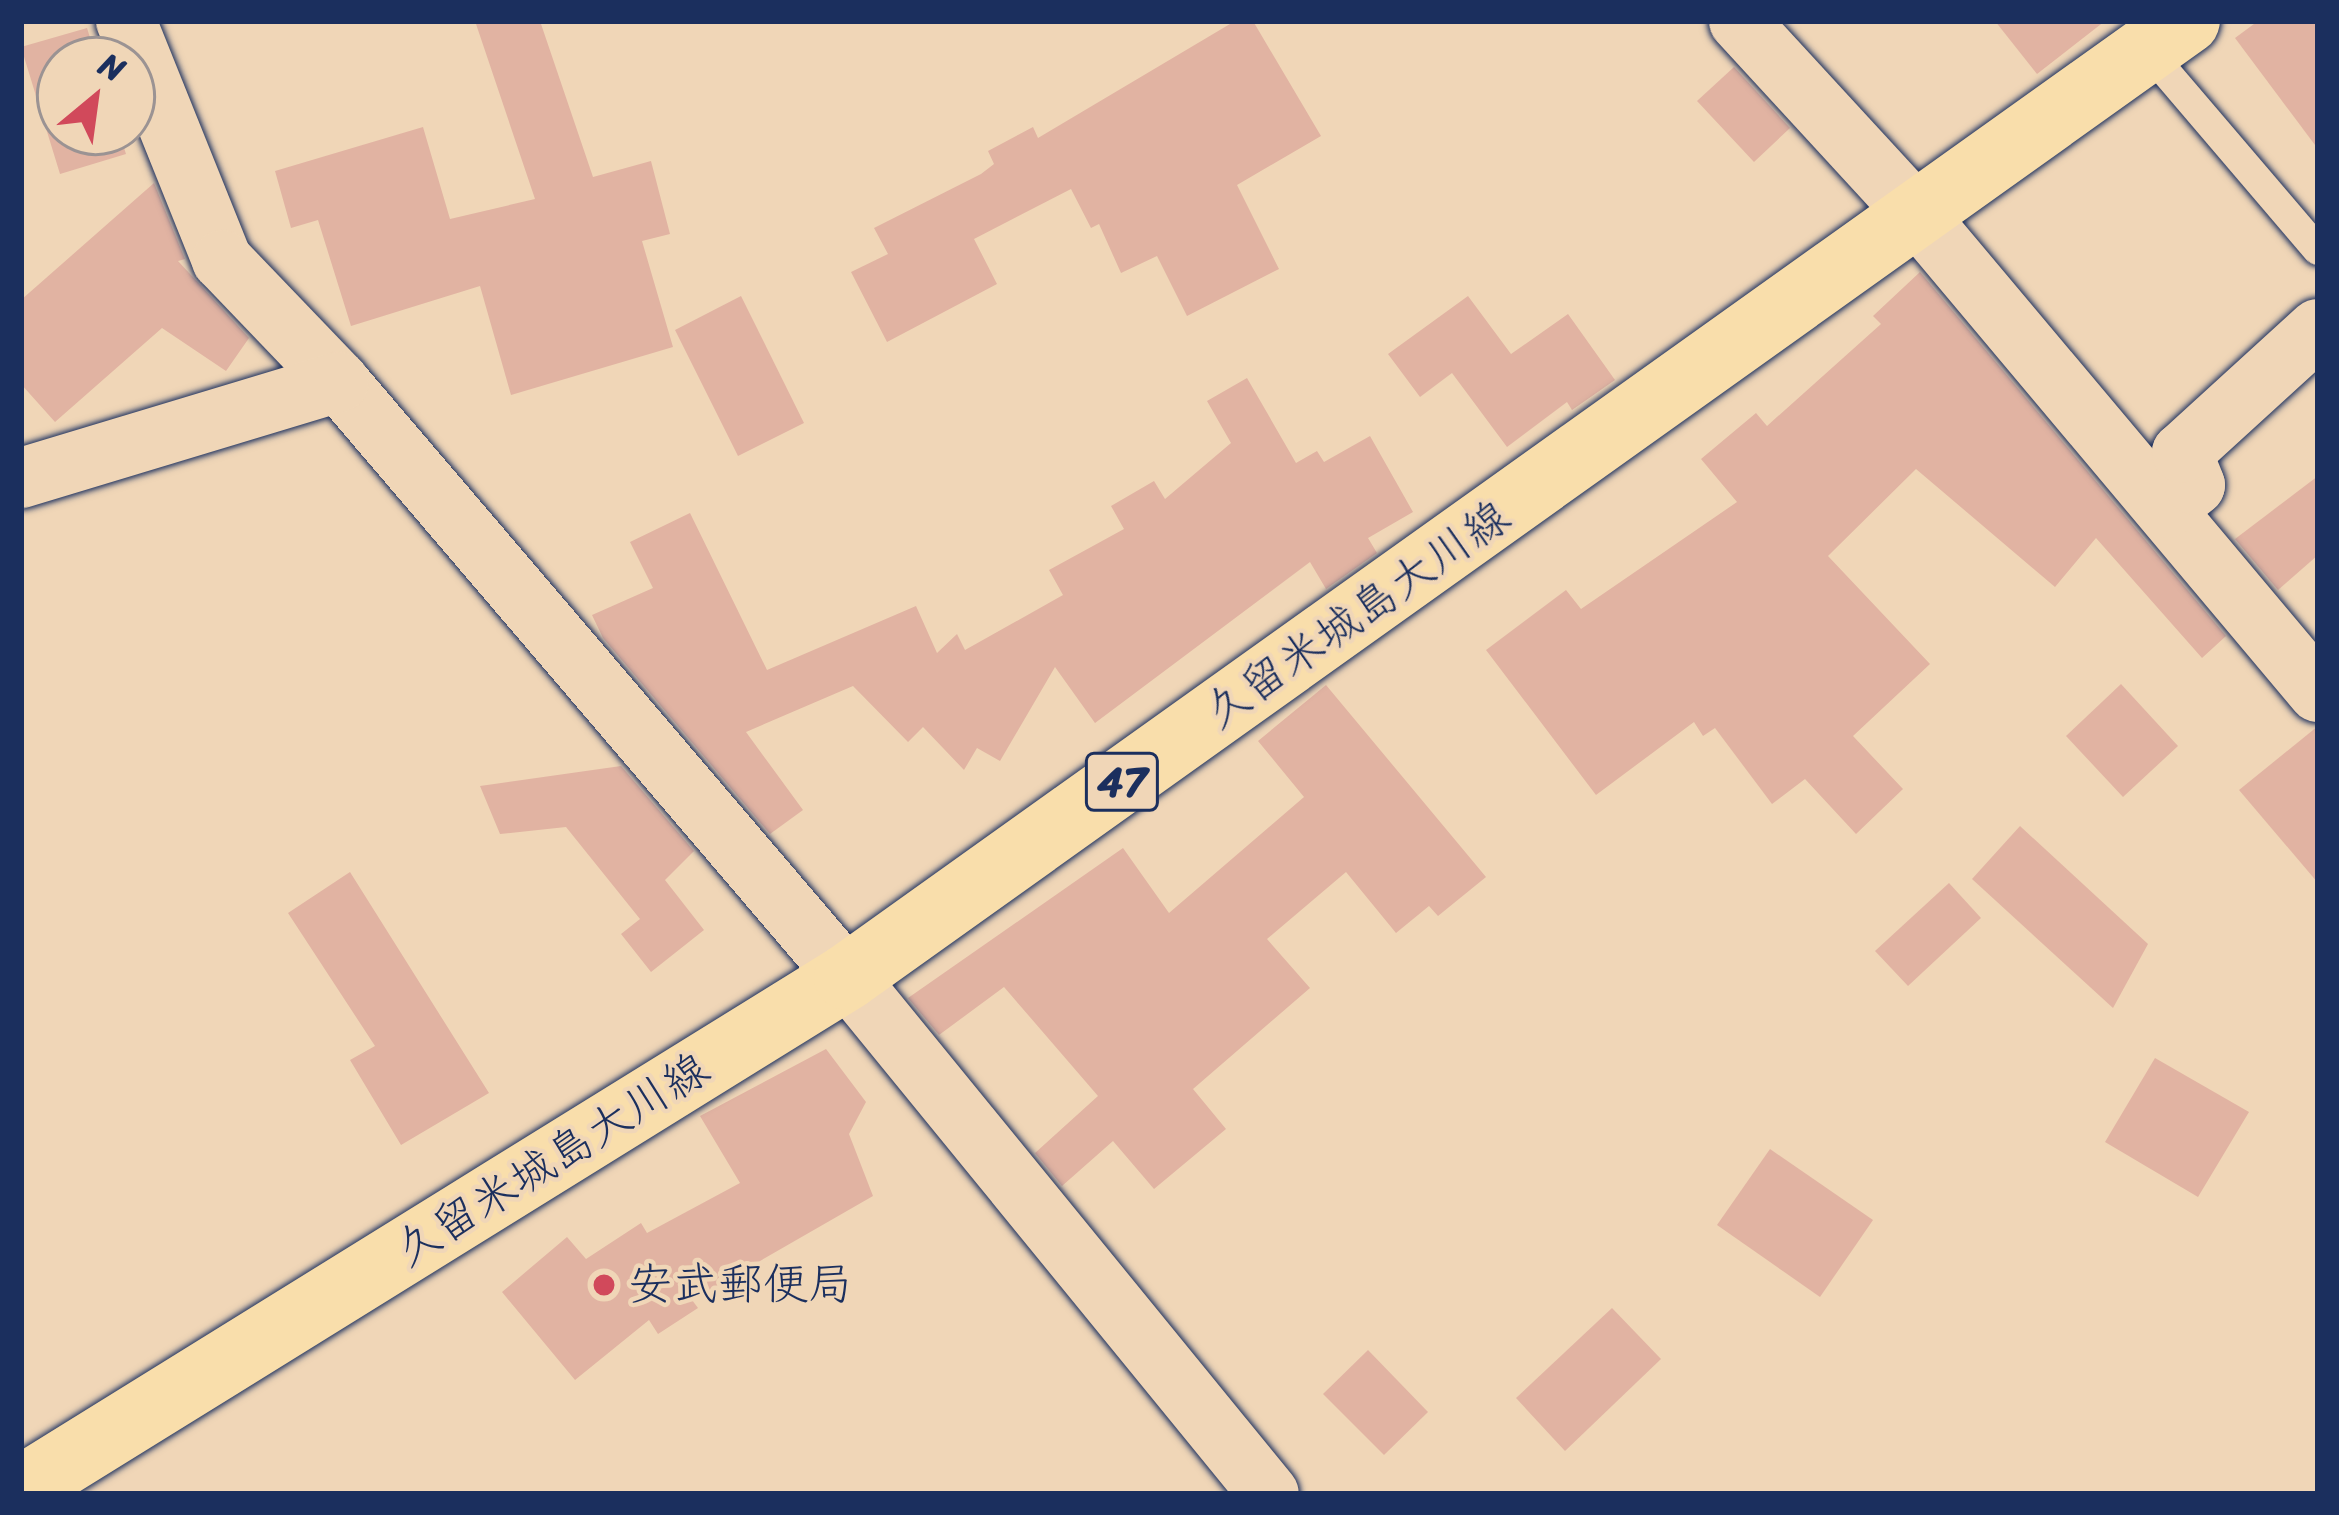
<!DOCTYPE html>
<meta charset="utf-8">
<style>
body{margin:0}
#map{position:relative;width:2339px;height:1515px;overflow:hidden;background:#f0d6b7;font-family:Sriracha,"Klee One",sans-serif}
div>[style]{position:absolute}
.building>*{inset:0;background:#e1b3a2}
.roads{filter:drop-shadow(0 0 3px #1b2f5e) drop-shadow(0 0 3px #1b2f5e)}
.lane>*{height:30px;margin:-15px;padding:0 15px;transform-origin:15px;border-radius:15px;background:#f0d6b7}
.street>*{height:60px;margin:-30px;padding:0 30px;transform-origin:30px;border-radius:30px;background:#f0d6b7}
.primary>*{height:66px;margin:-33px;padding:0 33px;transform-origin:33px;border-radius:33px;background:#f9deab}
.dots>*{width:33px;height:33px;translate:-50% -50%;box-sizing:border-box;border:6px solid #f0d6b7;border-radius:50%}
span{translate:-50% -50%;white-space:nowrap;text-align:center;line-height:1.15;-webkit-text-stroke:9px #f0d6b7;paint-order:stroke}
.shield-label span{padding:3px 9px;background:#f0d6b7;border:3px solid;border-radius:9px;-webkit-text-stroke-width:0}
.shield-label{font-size:42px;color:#1b2f5e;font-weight:700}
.street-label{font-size:45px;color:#1b2f5e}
.poi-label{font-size:45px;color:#1b2f5e}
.left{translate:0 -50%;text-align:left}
.frame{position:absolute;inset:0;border:24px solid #1b2f5e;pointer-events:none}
.north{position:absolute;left:36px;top:36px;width:120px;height:120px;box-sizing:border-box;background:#f0d6b7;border:3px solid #9b9393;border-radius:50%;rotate:29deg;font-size:33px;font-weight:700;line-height:48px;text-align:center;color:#1b2f5e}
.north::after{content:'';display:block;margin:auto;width:42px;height:54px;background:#d1495b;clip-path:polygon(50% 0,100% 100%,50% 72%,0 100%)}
</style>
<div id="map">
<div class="building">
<i style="clip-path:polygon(475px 21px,540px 21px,593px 177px,651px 161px,670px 234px,642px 241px,673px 347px,511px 395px,480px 286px,351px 326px,318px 220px,291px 228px,275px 171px,423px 127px,450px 219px,535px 199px)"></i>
<i style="clip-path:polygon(1235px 21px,1253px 21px,1321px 136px,1237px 185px,1279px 269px,1187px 316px,1157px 256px,1121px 273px,1099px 224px,1091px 228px,1071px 189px,974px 239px,997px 284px,887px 342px,851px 272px,888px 254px,874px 228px,981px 174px,994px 164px,988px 151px,1033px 127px,1038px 138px)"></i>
<i style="clip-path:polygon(1995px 21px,2105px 21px,2037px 74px)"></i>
<i style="clip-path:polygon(2258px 21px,2318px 21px,2318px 149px,2235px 38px)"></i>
<i style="clip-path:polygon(87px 28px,97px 60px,60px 60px,60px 132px,119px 132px,126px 154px,60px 174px,21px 47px)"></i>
<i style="clip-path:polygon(1734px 67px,1790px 128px,1754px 162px,1697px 101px)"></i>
<i style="clip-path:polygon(154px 183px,185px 259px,178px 261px,249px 338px,226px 371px,162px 328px,55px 422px,21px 384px,21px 300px)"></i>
<i style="clip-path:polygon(1920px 272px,2226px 636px,2202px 658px,2096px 538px,2055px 587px,1916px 469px,1828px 556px,1930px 664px,1853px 736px,1903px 789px,1856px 834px,1805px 779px,1772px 804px,1715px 728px,1703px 736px,1694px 722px,1596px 795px,1486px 650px,1566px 590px,1581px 609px,1737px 502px,1701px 459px,1756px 413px,1767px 426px,1881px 324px,1873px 316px)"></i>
<i style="clip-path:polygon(741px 296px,804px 423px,738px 456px,675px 330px)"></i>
<i style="clip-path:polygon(1468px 296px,1511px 354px,1568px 314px,1615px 380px,1572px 410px,1567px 402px,1507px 447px,1452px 373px,1420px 397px,1388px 354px)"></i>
<i style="clip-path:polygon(1247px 378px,1296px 463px,1317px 451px,1324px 462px,1370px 436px,1413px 512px,1368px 538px,1377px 553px,1326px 589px,1310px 562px,1095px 723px,1055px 667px,1000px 761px,977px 748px,964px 770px,923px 727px,908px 742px,853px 686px,746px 732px,803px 810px,770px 834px,603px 638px,592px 615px,653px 588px,630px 542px,690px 513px,767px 670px,916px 606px,937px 653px,957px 634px,965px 650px,1063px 595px,1049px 570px,1124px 529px,1111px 506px,1154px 481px,1165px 499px,1231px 443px,1207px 401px)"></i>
<i style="clip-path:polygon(2318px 476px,2318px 555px,2278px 590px,2235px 539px)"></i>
<i style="clip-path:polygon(2121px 684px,2178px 746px,2123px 797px,2066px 736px)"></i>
<i style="clip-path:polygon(1326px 685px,1486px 877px,1438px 916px,1429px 906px,1396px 933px,1346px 872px,1267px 939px,1310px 988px,1193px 1089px,1226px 1129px,1154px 1189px,1113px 1141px,1062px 1186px,1035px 1153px,1098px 1096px,1004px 987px,939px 1035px,908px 998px,1123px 848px,1169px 913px,1304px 797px,1258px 741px)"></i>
<i style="clip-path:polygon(2318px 726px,2318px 883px,2239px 790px)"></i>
<i style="clip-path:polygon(621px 766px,694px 851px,665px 880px,704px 930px,651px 972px,621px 934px,640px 919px,566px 827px,500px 834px,480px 786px)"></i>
<i style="clip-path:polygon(2020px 826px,2148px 944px,2113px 1008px,1972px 879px)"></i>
<i style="clip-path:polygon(350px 872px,489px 1093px,401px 1145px,350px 1060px,375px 1046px,288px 913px)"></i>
<i style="clip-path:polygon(1949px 883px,1981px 918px,1908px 986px,1875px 951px)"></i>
<i style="clip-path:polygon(826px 1049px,866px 1102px,849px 1134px,873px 1196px,692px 1300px,698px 1308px,658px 1334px,649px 1320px,575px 1380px,502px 1292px,567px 1237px,586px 1259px,641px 1223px,647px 1233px,740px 1183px,700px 1116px)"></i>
<i style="clip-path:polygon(2155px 1058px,2249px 1112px,2198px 1197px,2105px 1142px)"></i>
<i style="clip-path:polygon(1770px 1149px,1873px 1220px,1820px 1297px,1717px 1225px)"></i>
<i style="clip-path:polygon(1612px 1308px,1661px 1359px,1565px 1451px,1516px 1398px)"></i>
<i style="clip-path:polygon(1368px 1350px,1428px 1412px,1384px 1455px,1323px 1394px)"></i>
</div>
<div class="roads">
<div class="lane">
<i style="left:2147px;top:50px;width:263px;rotate:49.5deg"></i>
</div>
<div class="street">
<i style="left:126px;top:21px;width:258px;rotate:68.1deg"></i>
<i style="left:222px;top:260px;width:169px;rotate:46.2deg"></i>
<i style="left:339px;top:382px;width:782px;rotate:49.51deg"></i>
<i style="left:847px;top:977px;width:667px;rotate:50.78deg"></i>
<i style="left:1739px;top:21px;width:265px;rotate:47.4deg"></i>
<i style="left:1918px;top:216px;width:622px;rotate:49.96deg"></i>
<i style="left:21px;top:478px;width:332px;rotate:-16.8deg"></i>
<i style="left:2167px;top:508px;width:36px;rotate:-39deg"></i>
<i style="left:2195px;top:485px;width:35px;rotate:-112deg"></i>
<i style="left:2182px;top:453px;width:184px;rotate:-42.4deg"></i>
</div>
<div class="primary">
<i style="left:21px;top:1489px;width:972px;rotate:-31.79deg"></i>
<i style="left:847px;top:977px;width:1646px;rotate:-35.51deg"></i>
</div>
</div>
<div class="dots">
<i style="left:604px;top:1285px;background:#d1495b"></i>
</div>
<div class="shield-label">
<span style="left:1122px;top:782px">47</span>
</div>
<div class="street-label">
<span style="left:1357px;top:615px;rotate:-35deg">久留米城島大川線</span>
<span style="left:552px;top:1160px;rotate:-32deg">久留米城島大川線</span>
</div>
<div class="poi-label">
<span class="left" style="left:628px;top:1285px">安武郵便局</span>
</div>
<div class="frame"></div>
<div class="north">N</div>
</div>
